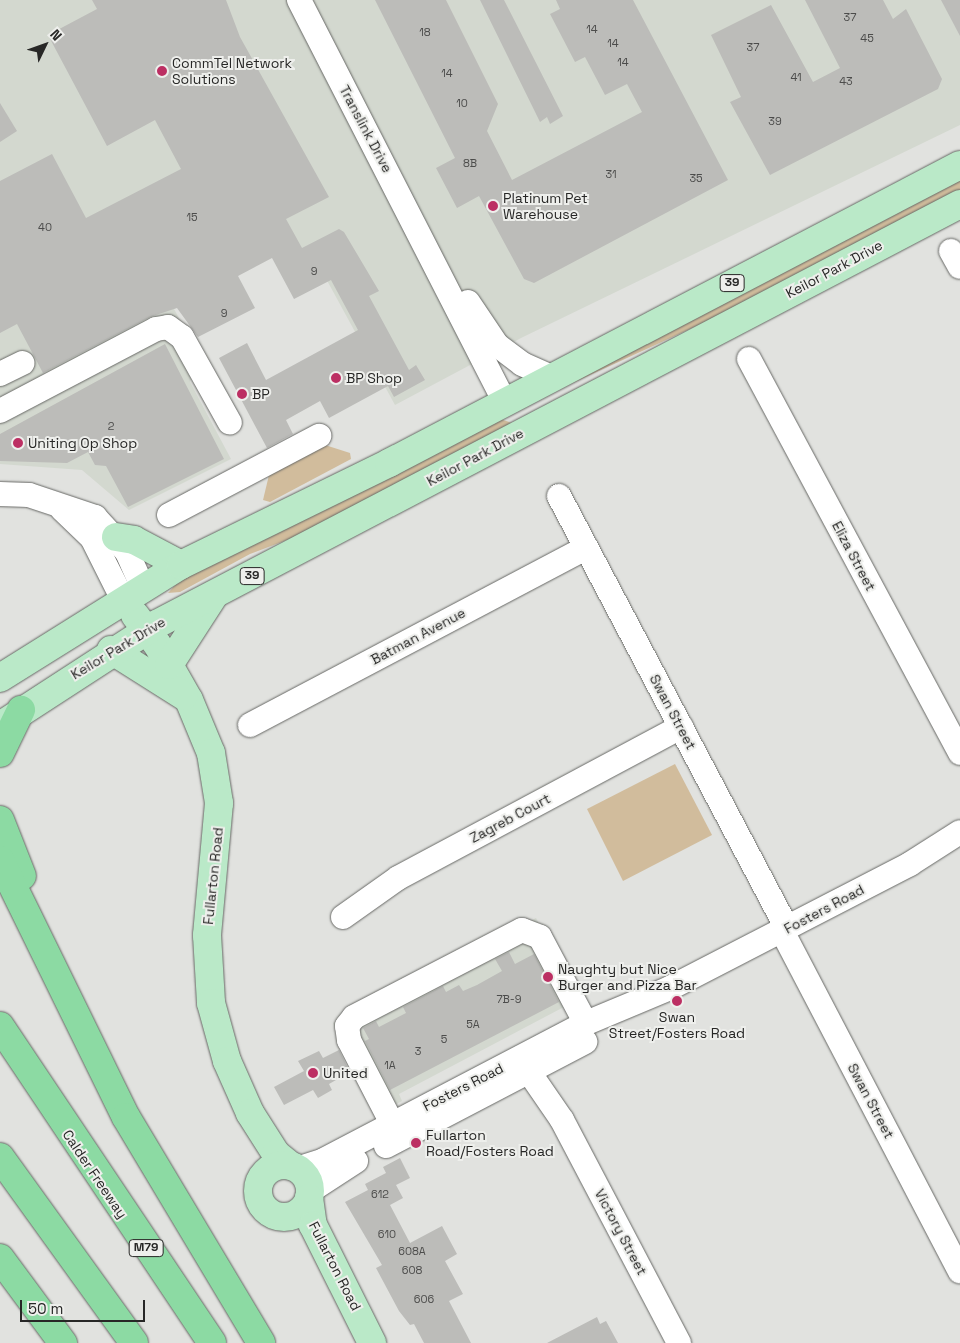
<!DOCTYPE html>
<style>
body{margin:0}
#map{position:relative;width:960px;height:1343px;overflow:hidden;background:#e1e2df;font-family:"Space Grotesk",sans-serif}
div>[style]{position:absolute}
.built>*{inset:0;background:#d3d8cf}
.green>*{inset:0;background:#d1bc9c}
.building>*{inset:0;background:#bcbcb9}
.roads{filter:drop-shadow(0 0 1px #676865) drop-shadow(0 0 1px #676865)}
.minor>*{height:24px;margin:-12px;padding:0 12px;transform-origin:12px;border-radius:12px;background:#fff}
.major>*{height:28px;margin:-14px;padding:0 14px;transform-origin:14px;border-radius:14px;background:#bae9c8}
.major>.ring{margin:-14px;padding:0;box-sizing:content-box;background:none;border:28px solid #bae9c8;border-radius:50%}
.highway>*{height:28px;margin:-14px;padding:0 14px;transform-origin:14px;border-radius:14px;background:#8cdaa3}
.dots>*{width:14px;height:14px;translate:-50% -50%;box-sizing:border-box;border:2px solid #eeefec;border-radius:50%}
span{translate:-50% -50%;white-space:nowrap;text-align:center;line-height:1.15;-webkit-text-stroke:4px #eeefec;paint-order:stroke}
.number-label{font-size:11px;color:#4c4c4b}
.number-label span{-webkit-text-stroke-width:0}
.shield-label span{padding:1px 4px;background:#eeefec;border:1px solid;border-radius:4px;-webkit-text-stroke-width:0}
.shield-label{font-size:12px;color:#272726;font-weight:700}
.poi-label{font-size:14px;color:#272726}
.left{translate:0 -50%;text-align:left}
.street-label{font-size:14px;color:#272726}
.north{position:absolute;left:20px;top:20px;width:50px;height:50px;-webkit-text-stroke:4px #eeefec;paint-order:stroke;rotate:48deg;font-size:14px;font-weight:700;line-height:20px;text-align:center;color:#272726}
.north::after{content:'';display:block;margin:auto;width:18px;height:22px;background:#272726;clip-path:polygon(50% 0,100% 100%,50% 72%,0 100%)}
.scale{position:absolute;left:20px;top:1300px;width:125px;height:22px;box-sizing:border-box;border:2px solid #272726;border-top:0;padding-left:6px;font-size:15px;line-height:18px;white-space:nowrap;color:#272726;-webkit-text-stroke:4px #eeefec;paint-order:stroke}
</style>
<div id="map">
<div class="built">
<i style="clip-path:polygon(0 0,960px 0,960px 125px,521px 338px,395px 405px,324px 275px,271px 254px,174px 309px,200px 356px,190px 382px,231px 459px,129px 510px,82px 470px,0 464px)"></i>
<i style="clip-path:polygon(536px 918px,579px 999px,399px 1094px,402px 1101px,380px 1113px,333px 1023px)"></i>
</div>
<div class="green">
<i style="clip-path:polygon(960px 175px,960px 194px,757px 298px,536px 400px)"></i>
<i style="clip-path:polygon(494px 417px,512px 423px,308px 532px,250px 554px,180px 592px,168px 593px,178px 582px)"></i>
<i style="clip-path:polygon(325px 445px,350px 453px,351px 459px,270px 502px,263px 500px,269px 475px)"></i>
<i style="clip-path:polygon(675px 764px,712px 835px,623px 881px,587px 809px)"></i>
</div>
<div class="building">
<i style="clip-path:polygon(92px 0,226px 0,240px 37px,329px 197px,286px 219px,302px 248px,339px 229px,344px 232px,379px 291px,369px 296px,409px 370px,416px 365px,425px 380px,394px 397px,388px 386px,329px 418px,320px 401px,286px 420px,293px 434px,267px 448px,219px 358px,247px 343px,266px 380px,358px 330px,331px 280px,294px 299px,272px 258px,238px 276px,255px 308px,198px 337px,177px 308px,150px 317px,43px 373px,17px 324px,0 333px,0 181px,52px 154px,86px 218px,181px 169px,155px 120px,107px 146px,48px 35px,97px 9px)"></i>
<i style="clip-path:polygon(375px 0,446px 0,498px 104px,487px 131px,512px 180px,642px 112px,627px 84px,605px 95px,585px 57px,575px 62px,550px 14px,560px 9px,556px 0,633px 0,728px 180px,534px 283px,524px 279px,479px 196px,457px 208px,436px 168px,455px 158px)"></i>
<i style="clip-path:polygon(480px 0,504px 0,563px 116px,550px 124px,547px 117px,540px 122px)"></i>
<i style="clip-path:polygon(805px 0,883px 0,893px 19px,906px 9px,942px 79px,938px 89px,770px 175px,730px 102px,741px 97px,711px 35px,771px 5px,813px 82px,840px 68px)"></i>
<i style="clip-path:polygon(941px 0,960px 0,960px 36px)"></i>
<i style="clip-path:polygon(0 103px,17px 131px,0 142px)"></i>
<i style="clip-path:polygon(165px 344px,224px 459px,128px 507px,106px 466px,95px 465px,88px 452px,67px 463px,0 461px,0 434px)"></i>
<i style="clip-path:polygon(509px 952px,515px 964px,534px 954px,559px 1002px,390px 1090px,365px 1041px,369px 1039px,363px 1028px,376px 1021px,379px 1027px,406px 1013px,403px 1007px,443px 986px,446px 992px,459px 985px,463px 991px,477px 985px,502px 971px,495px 959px)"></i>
<i style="clip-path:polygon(339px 1050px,350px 1072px,329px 1084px,332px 1090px,318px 1098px,313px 1090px,284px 1105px,274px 1087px,304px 1071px,298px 1061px,319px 1051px,323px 1058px)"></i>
<i style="clip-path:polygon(400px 1158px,410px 1178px,396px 1185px,403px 1198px,390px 1205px,410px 1243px,442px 1226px,457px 1254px,445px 1261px,463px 1294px,449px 1301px,471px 1343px,424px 1343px,414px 1324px,410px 1325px,399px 1311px,376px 1268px,382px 1265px,345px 1202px,368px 1190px,365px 1184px,386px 1173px,383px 1167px)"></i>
<i style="clip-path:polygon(597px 1317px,600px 1324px,606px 1321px,618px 1343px,547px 1343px)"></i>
</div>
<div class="roads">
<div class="minor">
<i style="left:299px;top:0;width:450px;rotate:62.9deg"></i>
<i style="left:951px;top:251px;width:18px;rotate:61deg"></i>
<i style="left:468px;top:302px;width:52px;rotate:56deg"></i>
<i style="left:497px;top:345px;width:31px;rotate:37deg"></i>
<i style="left:522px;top:364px;width:32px;rotate:24deg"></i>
<i style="left:749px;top:359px;width:447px;rotate:61.8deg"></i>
<i style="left:0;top:374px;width:25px;rotate:-26deg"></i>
<i style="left:0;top:411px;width:176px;rotate:-27.7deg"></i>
<i style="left:156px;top:329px;width:12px;rotate:-9deg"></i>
<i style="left:168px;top:327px;width:17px;rotate:36deg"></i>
<i style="left:182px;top:337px;width:98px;rotate:60.8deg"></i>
<i style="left:0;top:494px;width:29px;rotate:2deg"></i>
<i style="left:29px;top:495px;width:70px;rotate:18.4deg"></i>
<i style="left:95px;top:517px;width:47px;rotate:47.6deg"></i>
<i style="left:127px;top:552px;width:39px;rotate:66deg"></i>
<i style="left:559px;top:496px;width:489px;rotate:62.2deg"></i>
<i style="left:62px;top:509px;width:42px;rotate:44deg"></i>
<i style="left:92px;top:538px;width:69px;rotate:63.4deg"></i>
<i style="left:169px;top:515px;width:170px;rotate:-27.8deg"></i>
<i style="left:250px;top:725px;width:380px;rotate:-27.8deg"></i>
<i style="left:343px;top:917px;width:67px;rotate:-35.3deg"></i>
<i style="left:398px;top:878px;width:321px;rotate:-28.1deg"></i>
<i style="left:782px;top:931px;width:384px;rotate:62.4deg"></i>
<i style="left:527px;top:1056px;width:16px;rotate:83deg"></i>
<i style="left:529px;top:1072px;width:58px;rotate:55.5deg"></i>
<i style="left:562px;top:1120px;width:252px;rotate:62.3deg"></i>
<i style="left:399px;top:1137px;width:109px;rotate:-117.3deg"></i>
<i style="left:349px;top:1040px;width:14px;rotate:-98deg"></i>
<i style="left:347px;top:1026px;width:11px;rotate:-52deg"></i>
<i style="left:354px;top:1017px;width:189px;rotate:-27.4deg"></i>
<i style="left:522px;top:930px;width:19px;rotate:21deg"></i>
<i style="left:540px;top:937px;width:98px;rotate:62.1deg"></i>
<i style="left:386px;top:1146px;width:225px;rotate:-27.6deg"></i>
<i style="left:297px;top:1169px;width:28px;rotate:-18deg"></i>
<i style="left:324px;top:1160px;width:293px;rotate:-27.6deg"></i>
<i style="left:584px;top:1024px;width:93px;rotate:-22.7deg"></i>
<i style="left:670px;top:988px;width:270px;rotate:-27.3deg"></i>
<i style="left:910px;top:864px;width:59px;rotate:-32.6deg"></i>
<i style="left:310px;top:1191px;width:55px;rotate:-33.1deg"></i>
</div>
<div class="major">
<i style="left:116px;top:537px;width:18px;rotate:9deg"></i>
<i style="left:134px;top:540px;width:53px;rotate:28deg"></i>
<i style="left:135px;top:615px;width:36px;rotate:53deg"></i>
<i style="left:157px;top:644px;width:64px;rotate:60.3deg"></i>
<i style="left:189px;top:700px;width:57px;rotate:67.5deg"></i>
<i style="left:211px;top:753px;width:51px;rotate:80.9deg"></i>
<i style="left:219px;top:803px;width:133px;rotate:95.2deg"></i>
<i style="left:207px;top:935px;width:68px;rotate:86.6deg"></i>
<i style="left:211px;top:1003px;width:60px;rotate:74.6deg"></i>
<i style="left:227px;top:1061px;width:57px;rotate:66.1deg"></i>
<i style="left:250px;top:1113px;width:49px;rotate:57.6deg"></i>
<i style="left:276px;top:1154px;width:19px;rotate:39deg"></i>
<i style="left:111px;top:650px;width:86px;rotate:32.2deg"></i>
<i style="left:169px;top:665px;width:81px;rotate:-57.1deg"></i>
<i style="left:0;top:678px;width:213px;rotate:-32deg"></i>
<i style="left:181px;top:565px;width:232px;rotate:-26.1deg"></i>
<i style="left:389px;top:463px;width:644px;rotate:-27.56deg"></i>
<i style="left:3px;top:724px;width:184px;rotate:-33deg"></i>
<i style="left:157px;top:624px;width:906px;rotate:-27.61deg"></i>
<i class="ring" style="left:258px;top:1165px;width:24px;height:24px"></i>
<i style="left:309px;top:1198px;width:27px;rotate:82deg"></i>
<i style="left:313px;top:1225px;width:132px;rotate:63.4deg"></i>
</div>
<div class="highway">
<i style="left:0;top:753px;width:48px;rotate:-64deg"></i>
<i style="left:0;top:820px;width:60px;rotate:68.6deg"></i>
<i style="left:0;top:860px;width:286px;rotate:63.9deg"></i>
<i style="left:126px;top:1117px;width:263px;rotate:59.1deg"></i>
<i style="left:0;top:1026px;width:381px;rotate:56.2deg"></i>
<i style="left:0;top:1157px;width:229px;rotate:54.2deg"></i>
<i style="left:0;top:1258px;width:106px;rotate:53.5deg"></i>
</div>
</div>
<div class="dots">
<i style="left:162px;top:71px;background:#bc2f63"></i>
<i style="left:493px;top:206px;background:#bc2f63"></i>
<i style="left:336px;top:378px;background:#bc2f63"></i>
<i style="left:242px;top:394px;background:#bc2f63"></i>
<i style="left:18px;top:443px;background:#bc2f63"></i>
<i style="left:548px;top:977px;background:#bc2f63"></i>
<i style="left:677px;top:1001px;background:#bc2f63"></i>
<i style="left:313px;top:1073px;background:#bc2f63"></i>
<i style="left:416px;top:1143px;background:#bc2f63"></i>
</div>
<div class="number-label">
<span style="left:850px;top:17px">37</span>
<span style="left:592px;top:29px">14</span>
<span style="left:425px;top:32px">18</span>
<span style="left:867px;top:38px">45</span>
<span style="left:613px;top:43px">14</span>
<span style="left:753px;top:47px">37</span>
<span style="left:623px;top:62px">14</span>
<span style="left:447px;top:73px">14</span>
<span style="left:796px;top:77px">41</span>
<span style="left:846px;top:81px">43</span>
<span style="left:462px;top:103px">10</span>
<span style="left:775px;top:121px">39</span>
<span style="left:470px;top:163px">8B</span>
<span style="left:611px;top:174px">31</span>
<span style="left:696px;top:178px">35</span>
<span style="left:192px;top:217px">15</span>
<span style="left:45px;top:227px">40</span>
<span style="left:314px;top:271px">9</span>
<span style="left:224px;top:313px">9</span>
<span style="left:111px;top:426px">2</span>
<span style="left:509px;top:999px">7B-9</span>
<span style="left:473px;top:1024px">5A</span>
<span style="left:444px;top:1039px">5</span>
<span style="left:418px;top:1051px">3</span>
<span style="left:390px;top:1065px">1A</span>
<span style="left:380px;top:1194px">612</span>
<span style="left:387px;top:1234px">610</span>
<span style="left:412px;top:1251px">608A</span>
<span style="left:412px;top:1270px">608</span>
<span style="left:424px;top:1299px">606</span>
</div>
<div class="shield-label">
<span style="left:732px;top:283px">39</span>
<span style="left:252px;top:576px">39</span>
<span style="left:146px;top:1248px">M79</span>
</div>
<div class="poi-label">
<span class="left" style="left:172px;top:71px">CommTel Network<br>Solutions</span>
<span class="left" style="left:503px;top:206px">Platinum Pet<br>Warehouse</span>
<span class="left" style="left:346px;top:378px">BP Shop</span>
<span class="left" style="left:252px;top:394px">BP</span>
<span class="left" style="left:28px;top:443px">Uniting Op Shop</span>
<span class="left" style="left:558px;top:977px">Naughty but Nice<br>Burger and Pizza Bar</span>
<span style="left:677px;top:1025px">Swan<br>Street/Fosters Road</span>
<span class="left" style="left:323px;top:1073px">United</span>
<span class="left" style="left:426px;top:1143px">Fullarton<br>Road/Fosters Road</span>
</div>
<div class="street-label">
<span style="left:366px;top:129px;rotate:62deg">Translink Drive</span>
<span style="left:834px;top:269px;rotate:-28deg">Keilor Park Drive</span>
<span style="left:475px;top:457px;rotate:-28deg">Keilor Park Drive</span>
<span style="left:854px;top:556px;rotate:62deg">Eliza Street</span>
<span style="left:418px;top:636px;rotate:-28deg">Batman Avenue</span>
<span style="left:118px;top:648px;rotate:-31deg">Keilor Park Drive</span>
<span style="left:673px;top:712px;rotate:62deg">Swan Street</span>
<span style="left:510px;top:818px;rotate:-28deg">Zagreb Court</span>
<span style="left:213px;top:876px;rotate:-84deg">Fullarton Road</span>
<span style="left:824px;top:909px;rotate:-28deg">Fosters Road</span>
<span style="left:463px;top:1087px;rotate:-27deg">Fosters Road</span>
<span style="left:871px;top:1101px;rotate:62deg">Swan Street</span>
<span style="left:95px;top:1174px;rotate:56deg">Calder Freeway</span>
<span style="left:621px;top:1232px;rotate:62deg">Victory Street</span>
<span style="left:335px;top:1266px;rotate:63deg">Fullarton Road</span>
</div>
<div class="north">N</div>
<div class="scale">50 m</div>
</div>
